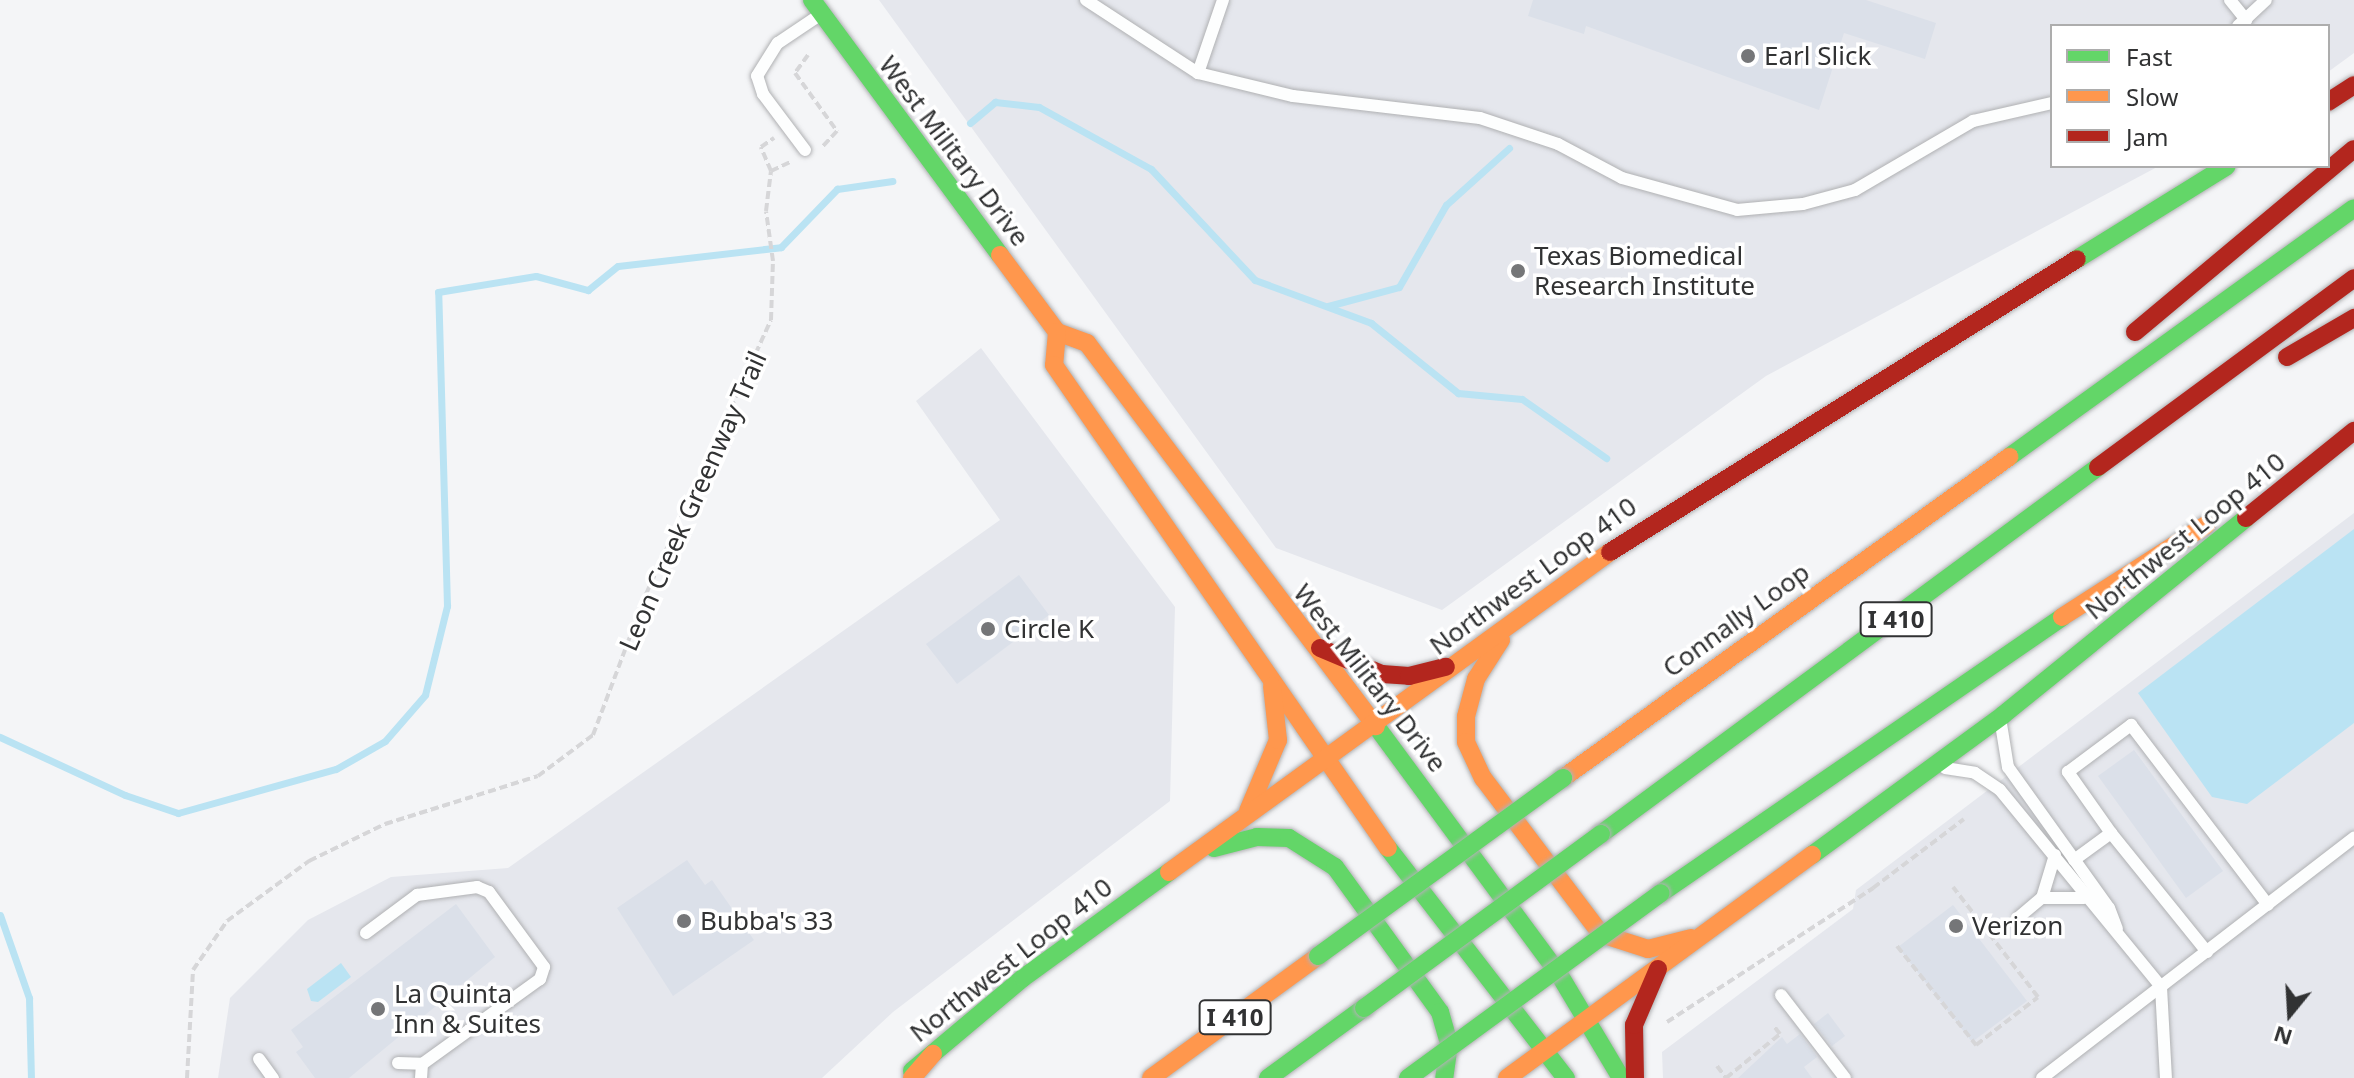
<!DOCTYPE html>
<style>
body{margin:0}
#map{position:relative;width:2354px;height:1078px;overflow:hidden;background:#f4f5f7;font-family:"Noto Sans",sans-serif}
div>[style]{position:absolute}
.built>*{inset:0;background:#e5e7ed}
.water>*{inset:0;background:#bae3f3}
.stream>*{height:7px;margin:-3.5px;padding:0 3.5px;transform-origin:3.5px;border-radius:3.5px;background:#bae3f3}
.building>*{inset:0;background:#dbe0e9}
.path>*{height:4px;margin-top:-2px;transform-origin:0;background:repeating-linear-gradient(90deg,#d6d6d8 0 8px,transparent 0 12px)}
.roads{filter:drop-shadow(0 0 2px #b0b1b3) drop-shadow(0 0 2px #b0b1b3)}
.lane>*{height:12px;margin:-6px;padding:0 6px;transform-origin:6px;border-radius:6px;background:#fdfefe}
.fast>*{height:18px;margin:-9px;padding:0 9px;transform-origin:9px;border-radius:9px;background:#63d668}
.slow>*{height:18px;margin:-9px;padding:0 9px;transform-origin:9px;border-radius:9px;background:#ff974d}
.jam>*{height:18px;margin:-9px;padding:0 9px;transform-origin:9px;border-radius:9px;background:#b3261e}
.bridges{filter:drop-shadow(0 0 2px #b0b1b3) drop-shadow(0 0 2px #b0b1b3)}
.fast-bridge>*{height:18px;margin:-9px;padding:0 9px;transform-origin:9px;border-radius:9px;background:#63d668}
.dots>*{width:22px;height:22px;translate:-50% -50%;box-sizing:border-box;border:4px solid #fff;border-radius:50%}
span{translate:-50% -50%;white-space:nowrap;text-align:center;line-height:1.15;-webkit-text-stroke:7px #fff;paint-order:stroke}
.shield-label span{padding:2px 6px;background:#fff;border:2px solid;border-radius:6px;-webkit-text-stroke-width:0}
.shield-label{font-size:24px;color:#313233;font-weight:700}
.poi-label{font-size:26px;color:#313233}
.left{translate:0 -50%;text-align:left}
.street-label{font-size:26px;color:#313233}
.legend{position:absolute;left:2050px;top:24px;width:280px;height:144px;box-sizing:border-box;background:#fff;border:2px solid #adadad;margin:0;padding:10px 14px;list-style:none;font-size:24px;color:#313233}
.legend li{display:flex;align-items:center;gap:16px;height:40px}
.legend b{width:40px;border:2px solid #adadad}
.north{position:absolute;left:2250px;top:974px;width:80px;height:80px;-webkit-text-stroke:6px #fff;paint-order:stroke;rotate:198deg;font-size:22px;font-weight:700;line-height:32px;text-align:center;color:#313233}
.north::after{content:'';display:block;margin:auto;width:28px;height:36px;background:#313233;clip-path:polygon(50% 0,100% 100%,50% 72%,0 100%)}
</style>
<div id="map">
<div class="built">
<i style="clip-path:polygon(879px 0,2354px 0,2354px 53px,2328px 72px,2328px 26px,2052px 26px,2052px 166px,2159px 166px,1766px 376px,1442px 610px,1276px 548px)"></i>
<i style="clip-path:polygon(981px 348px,1175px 607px,1170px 801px,893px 1012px,822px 1078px,218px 1078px,230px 998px,308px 920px,391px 877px,508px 868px,1000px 520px,916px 401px)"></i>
<i style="clip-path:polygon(2354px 513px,2354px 1078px,1663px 1078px,1662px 1052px,1853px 909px,1856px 890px)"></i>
</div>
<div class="water">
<i style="clip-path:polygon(2354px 529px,2354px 723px,2247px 804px,2212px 797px,2138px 693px)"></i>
<i style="clip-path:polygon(341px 963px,351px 977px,318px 1002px,311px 1001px,307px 989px)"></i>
</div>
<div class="stream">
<i style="left:970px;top:123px;width:33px;rotate:-40deg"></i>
<i style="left:995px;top:102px;width:44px;rotate:6.5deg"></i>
<i style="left:1039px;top:107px;width:128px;rotate:29deg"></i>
<i style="left:1151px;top:169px;width:152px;rotate:46.9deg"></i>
<i style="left:1255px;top:280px;width:124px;rotate:20.3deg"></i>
<i style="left:1371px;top:323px;width:112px;rotate:38.8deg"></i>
<i style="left:1458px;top:393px;width:64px;rotate:5.4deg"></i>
<i style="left:1522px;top:399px;width:103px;rotate:35.1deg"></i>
<i style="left:1328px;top:306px;width:73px;rotate:-15deg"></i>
<i style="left:1399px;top:287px;width:95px;rotate:-60.2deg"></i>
<i style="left:1446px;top:205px;width:85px;rotate:-42.1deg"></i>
<i style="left:0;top:737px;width:138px;rotate:24.9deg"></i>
<i style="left:125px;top:795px;width:56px;rotate:18.8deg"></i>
<i style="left:178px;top:813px;width:164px;rotate:-15.6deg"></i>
<i style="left:336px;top:769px;width:56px;rotate:-29.7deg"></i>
<i style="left:385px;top:741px;width:61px;rotate:-49deg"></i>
<i style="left:425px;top:695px;width:92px;rotate:-76.1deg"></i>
<i style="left:447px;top:606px;width:314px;rotate:-91.6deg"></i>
<i style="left:438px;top:292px;width:99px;rotate:-9.3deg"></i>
<i style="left:536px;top:276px;width:54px;rotate:15.1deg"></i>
<i style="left:588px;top:290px;width:38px;rotate:-39deg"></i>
<i style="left:618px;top:266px;width:164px;rotate:-6.6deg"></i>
<i style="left:781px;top:247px;width:81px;rotate:-46deg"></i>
<i style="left:837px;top:189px;width:56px;rotate:-8.3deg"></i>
<i style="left:0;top:915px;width:88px;rotate:70.7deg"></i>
<i style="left:29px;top:998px;width:80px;rotate:88.6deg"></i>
</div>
<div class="building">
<i style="clip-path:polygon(1533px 0,1866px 0,1936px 23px,1925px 59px,1844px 33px,1819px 110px,1586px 26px,1584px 34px,1528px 16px)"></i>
<i style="clip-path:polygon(1019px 575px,1049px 615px,957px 684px,926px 644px)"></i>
<i style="clip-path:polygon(2134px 750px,2223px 871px,2186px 898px,2098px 776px)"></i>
<i style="clip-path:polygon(687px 860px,705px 885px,712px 880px,754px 940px,673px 996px,617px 908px)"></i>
<i style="clip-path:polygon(456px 904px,495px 957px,349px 1078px,315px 1078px,296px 1052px,303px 1047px,291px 1030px)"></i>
<i style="clip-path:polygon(1953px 905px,2027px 1001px,1972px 1042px,1898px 947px)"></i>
<i style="clip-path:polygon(1828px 1013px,1845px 1036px,1832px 1046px,1814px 1024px)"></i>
<i style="clip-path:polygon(1800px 1034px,1817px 1057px,1804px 1067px,1812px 1078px,1738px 1078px,1782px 1037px,1787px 1044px)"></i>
</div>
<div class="path">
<i style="left:808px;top:55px;width:22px;rotate:126deg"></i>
<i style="left:795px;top:73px;width:72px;rotate:54.1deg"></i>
<i style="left:837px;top:131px;width:22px;rotate:133deg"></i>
<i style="left:771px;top:171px;width:23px;rotate:-25deg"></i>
<i style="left:1897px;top:946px;width:127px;rotate:51.4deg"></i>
<i style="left:1976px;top:1045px;width:78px;rotate:-37.7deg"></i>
<i style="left:2038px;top:997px;width:139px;rotate:-127.7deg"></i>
<i style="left:1667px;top:1022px;width:246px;rotate:-33deg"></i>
<i style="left:1873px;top:888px;width:114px;rotate:-37.2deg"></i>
<i style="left:1717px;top:1066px;width:15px;rotate:53deg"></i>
<i style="left:187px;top:1078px;width:108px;rotate:-86.8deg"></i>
<i style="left:193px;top:970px;width:60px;rotate:-55.2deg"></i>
<i style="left:227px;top:921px;width:102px;rotate:-36.2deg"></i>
<i style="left:309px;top:861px;width:85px;rotate:-26deg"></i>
<i style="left:385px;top:824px;width:160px;rotate:-17.4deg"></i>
<i style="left:538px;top:776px;width:69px;rotate:-36.7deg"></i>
<i style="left:593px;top:735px;width:151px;rotate:-69.4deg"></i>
<i style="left:646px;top:594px;width:301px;rotate:-65.5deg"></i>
<i style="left:771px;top:320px;width:59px;rotate:-88.1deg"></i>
<i style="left:773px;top:261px;width:50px;rotate:-98deg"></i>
<i style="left:766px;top:211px;width:40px;rotate:-82.9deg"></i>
<i style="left:771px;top:171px;width:26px;rotate:-113deg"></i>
<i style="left:761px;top:147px;width:16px;rotate:-35deg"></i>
<i style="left:1726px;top:1078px;width:70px;rotate:-39.2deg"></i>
<i style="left:1780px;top:1034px;width:11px;rotate:-128deg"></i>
</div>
<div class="roads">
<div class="lane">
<i style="left:1086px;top:0;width:134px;rotate:33.1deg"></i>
<i style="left:1198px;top:73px;width:98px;rotate:13.6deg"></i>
<i style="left:1293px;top:96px;width:188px;rotate:6.7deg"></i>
<i style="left:1480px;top:118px;width:82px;rotate:18.4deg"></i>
<i style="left:1558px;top:144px;width:72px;rotate:28deg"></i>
<i style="left:1622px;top:178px;width:119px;rotate:15.5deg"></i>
<i style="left:1737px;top:210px;width:66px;rotate:-5.2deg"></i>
<i style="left:1803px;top:204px;width:54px;rotate:-15.1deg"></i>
<i style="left:1855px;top:190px;width:137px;rotate:-30.3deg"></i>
<i style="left:1973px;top:121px;width:81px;rotate:-12.8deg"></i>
<i style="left:2230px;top:0;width:26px;rotate:51deg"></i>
<i style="left:2238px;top:26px;width:38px;rotate:-43deg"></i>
<i style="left:1198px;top:73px;width:77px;rotate:-71.1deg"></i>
<i style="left:805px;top:150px;width:70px;rotate:-126.9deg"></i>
<i style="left:763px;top:94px;width:19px;rotate:-108deg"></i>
<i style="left:757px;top:76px;width:39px;rotate:-58deg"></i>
<i style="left:778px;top:43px;width:48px;rotate:-34deg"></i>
<i style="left:2001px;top:724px;width:44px;rotate:80.8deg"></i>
<i style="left:2008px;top:767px;width:173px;rotate:54.4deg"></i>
<i style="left:2109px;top:908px;width:22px;rotate:69deg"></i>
<i style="left:1945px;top:768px;width:30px;rotate:9deg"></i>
<i style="left:1975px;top:773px;width:30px;rotate:34deg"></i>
<i style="left:2000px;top:790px;width:254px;rotate:50.7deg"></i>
<i style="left:2161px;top:987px;width:91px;rotate:86.9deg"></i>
<i style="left:2111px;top:833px;width:75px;rotate:-125.2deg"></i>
<i style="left:2068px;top:772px;width:79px;rotate:-36.7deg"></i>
<i style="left:2131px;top:725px;width:226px;rotate:52.7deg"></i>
<i style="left:2074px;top:860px;width:46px;rotate:-36.1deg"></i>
<i style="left:2111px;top:833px;width:153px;rotate:51.1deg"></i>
<i style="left:2042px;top:898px;width:42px"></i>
<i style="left:2019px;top:917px;width:30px;rotate:-40deg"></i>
<i style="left:2042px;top:898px;width:45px;rotate:-73.2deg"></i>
<i style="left:366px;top:933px;width:64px;rotate:-36.7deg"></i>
<i style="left:417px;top:895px;width:61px;rotate:-7.6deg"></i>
<i style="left:477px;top:887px;width:13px;rotate:23deg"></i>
<i style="left:489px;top:892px;width:93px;rotate:53.7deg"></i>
<i style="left:544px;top:967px;width:13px;rotate:108deg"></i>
<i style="left:540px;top:979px;width:145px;rotate:144.2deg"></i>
<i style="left:422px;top:1064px;width:14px;rotate:94deg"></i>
<i style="left:1781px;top:995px;width:105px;rotate:52.4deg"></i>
<i style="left:259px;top:1059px;width:24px;rotate:54deg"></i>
<i style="left:398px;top:1063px;width:24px;rotate:2deg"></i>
<i style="left:2042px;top:1078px;width:394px;rotate:-37.6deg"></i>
</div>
<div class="fast">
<i style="left:812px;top:0;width:317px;rotate:53.6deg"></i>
<i style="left:2077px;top:259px;width:176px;rotate:-31.8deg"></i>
<i style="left:2009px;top:457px;width:425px;rotate:-35.8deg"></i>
<i style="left:1376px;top:726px;width:308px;rotate:53.6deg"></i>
<i style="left:1559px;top:974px;width:121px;rotate:59.2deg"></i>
<i style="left:1601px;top:834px;width:618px;rotate:-36.44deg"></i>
<i style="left:1214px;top:848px;width:44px;rotate:-14.3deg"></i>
<i style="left:1257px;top:837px;width:32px;rotate:2deg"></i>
<i style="left:1289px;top:838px;width:54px;rotate:32.2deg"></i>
<i style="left:1335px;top:867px;width:179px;rotate:54.1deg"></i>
<i style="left:1440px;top:1012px;width:33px;rotate:74deg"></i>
<i style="left:1449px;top:1044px;width:34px;rotate:98deg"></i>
<i style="left:1388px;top:848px;width:291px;rotate:52.3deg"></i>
<i style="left:1812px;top:855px;width:237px;rotate:-36.2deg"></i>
<i style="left:2003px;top:715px;width:313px;rotate:-39deg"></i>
<i style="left:1661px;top:893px;width:487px;rotate:-34.5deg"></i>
<i style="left:912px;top:1071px;width:145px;rotate:-40deg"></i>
<i style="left:1023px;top:978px;width:180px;rotate:-36deg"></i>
<i style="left:1268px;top:1078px;width:119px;rotate:-36.1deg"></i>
</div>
<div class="slow">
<i style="left:1000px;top:255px;width:96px;rotate:53.5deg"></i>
<i style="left:1057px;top:332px;width:32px;rotate:20deg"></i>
<i style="left:1087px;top:343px;width:480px;rotate:53deg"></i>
<i style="left:1057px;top:332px;width:33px;rotate:95deg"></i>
<i style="left:1054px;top:365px;width:587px;rotate:55.34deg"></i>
<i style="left:2062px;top:617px;width:171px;rotate:-32.6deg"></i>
<i style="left:1501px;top:640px;width:46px;rotate:122.7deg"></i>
<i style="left:1476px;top:679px;width:39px;rotate:105deg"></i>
<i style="left:1466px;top:717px;width:25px;rotate:90deg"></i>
<i style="left:1466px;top:742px;width:40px;rotate:65deg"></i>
<i style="left:1483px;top:778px;width:196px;rotate:52.9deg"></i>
<i style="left:1601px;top:934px;width:49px;rotate:17.7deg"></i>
<i style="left:1648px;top:949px;width:44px;rotate:-14.3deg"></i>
<i style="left:1563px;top:778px;width:550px;rotate:-35.74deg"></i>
<i style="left:1248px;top:811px;width:77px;rotate:-67.1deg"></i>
<i style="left:1278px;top:740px;width:54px;rotate:-96.3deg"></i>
<i style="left:1169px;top:872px;width:545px;rotate:-35.97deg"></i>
<i style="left:912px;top:1078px;width:32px;rotate:-49deg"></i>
<i style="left:1151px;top:1078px;width:207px;rotate:-36.1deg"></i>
<i style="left:1507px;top:1078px;width:378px;rotate:-36.2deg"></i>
</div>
<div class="jam">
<i style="left:2328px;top:102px;width:31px;rotate:-33deg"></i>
<i style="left:2135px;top:332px;width:285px;rotate:-39.9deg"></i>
<i style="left:2287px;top:357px;width:78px;rotate:-30.2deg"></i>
<i style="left:2098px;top:467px;width:318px;rotate:-36.4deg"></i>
<i style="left:2246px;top:518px;width:139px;rotate:-38.9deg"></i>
<i style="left:1610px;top:552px;width:551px;rotate:-32.1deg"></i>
<i style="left:1320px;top:648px;width:67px;rotate:22.8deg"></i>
<i style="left:1382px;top:674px;width:27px;rotate:4deg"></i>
<i style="left:1409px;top:676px;width:38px;rotate:-14deg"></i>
<i style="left:1635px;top:1078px;width:53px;rotate:-91.1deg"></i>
<i style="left:1634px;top:1025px;width:61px;rotate:-66.8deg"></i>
</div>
</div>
<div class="bridges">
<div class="fast-bridge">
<i style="left:1318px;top:956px;width:303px;rotate:-36deg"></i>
<i style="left:1364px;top:1008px;width:294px;rotate:-36.3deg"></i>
<i style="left:1408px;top:1078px;width:313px;rotate:-36.2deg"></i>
</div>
</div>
<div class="dots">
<i style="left:1748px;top:56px;background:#757678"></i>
<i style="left:1518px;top:271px;background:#757678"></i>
<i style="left:988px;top:629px;background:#757678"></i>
<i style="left:684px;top:921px;background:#757678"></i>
<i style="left:1956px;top:926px;background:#757678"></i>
<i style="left:378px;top:1009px;background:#757678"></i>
</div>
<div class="shield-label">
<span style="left:1896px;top:619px">I 410</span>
<span style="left:1235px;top:1017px">I 410</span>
</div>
<div class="poi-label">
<span class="left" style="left:1764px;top:56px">Earl Slick</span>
<span class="left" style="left:1534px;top:271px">Texas Biomedical<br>Research Institute</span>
<span class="left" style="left:1004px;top:629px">Circle K</span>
<span class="left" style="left:700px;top:921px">Bubba's 33</span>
<span class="left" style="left:1972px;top:926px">Verizon</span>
<span class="left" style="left:394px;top:1009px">La Quinta<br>Inn &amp; Suites</span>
</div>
<div class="street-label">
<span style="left:954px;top:151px;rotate:53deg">West Military Drive</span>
<span style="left:693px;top:501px;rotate:-66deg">Leon Creek Greenway Trail</span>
<span style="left:2185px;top:536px;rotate:-39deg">Northwest Loop 410</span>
<span style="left:1533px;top:576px;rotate:-36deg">Northwest Loop 410</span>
<span style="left:1736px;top:620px;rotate:-36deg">Connally Loop</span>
<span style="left:1370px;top:678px;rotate:52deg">West Military Drive</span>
<span style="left:1011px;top:960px;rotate:-38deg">Northwest Loop 410</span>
</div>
<ul class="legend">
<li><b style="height:10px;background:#63d668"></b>Fast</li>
<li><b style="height:10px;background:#ff974d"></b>Slow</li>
<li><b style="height:10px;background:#b3261e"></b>Jam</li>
</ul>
<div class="north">N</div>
</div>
